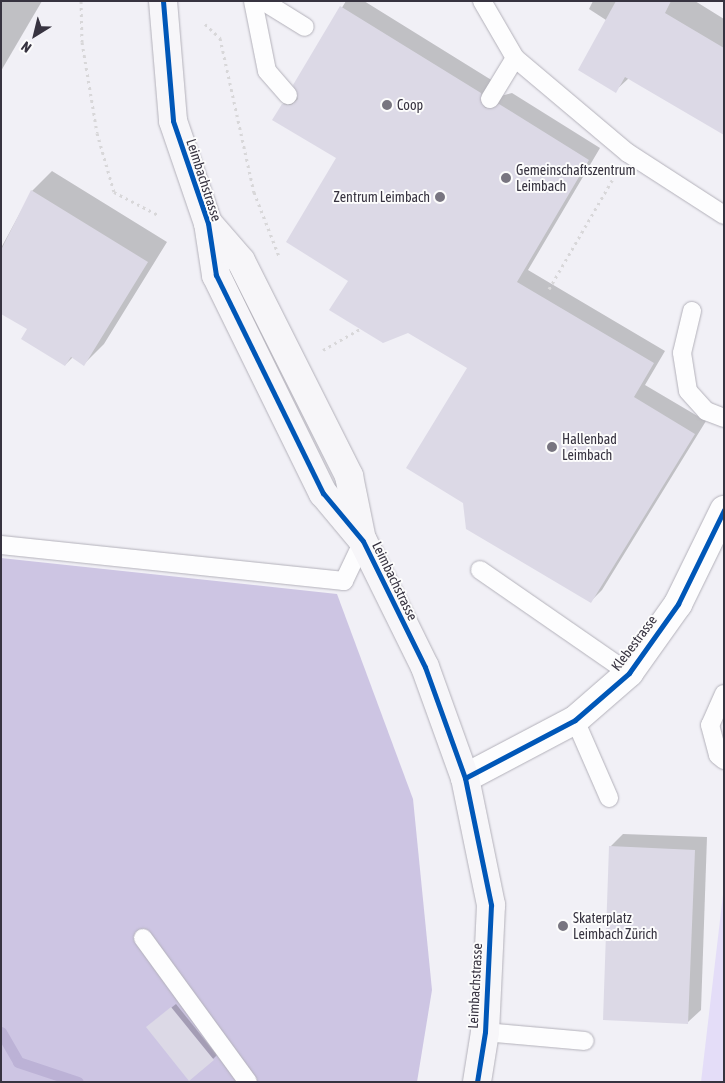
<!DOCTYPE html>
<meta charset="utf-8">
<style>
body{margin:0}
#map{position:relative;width:725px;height:1083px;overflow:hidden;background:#f1f0f6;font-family:"Asap Condensed",sans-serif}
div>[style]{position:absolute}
.green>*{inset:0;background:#e4ddf8}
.forest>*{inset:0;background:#cdc5e3}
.shadow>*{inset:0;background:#0003}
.stream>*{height:11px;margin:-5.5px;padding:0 5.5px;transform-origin:5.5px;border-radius:5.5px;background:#bcb2d6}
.building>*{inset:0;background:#dcd9e6}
.path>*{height:3px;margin-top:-1.5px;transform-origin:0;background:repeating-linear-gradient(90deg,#d8d7d9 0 2.5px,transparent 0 6.5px)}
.roads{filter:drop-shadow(0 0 1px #b3b1ba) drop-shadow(0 0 1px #b3b1ba)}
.lane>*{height:18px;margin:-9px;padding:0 9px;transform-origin:9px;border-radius:9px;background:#fdfdfe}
.street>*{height:28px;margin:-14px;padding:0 14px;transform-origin:14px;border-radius:14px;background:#fdfdfe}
.secondary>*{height:28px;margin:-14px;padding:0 14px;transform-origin:14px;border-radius:14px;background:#f7f6f9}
.cycleway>*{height:5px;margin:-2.5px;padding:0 2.5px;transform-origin:2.5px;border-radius:2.5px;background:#0057b8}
.dots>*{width:14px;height:14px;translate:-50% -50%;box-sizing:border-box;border:2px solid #fcfcfc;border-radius:50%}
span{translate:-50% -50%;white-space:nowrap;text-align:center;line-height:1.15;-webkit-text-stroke:4px #fcfcfc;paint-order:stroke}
.poi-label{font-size:14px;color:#373340}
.left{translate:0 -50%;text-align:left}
.right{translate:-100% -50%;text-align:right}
.street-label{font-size:14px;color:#373340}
.frame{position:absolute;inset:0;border:2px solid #373340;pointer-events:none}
.north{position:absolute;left:10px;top:10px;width:50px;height:50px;-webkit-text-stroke:4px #fcfcfc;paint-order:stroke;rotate:216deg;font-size:14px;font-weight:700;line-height:20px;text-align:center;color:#373340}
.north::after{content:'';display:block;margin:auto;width:18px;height:22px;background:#373340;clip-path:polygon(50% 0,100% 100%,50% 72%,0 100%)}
</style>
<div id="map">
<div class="green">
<i style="clip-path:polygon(724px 886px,724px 1082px,701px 1082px)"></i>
</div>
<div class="forest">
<i style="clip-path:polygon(1px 558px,337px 594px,413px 799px,432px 990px,417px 1082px,1px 1082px)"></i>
</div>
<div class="shadow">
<i style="clip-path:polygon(1px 1px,42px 1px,1px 71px)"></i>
<i style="clip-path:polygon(346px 1px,364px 1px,493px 81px,497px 97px,512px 93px,600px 148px,528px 270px,665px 351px,645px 385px,706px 421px,602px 590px,590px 602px,469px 368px,408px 332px,349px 280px,337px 158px,283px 104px,295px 92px,295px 85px)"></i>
<i style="clip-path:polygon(593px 1px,695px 1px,724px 19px,724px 121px,629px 78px,615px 91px,606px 20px,589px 9px)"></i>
<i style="clip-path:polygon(52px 171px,167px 242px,104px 344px,84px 364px,73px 357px,65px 365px,29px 329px,1px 312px,1px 248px,32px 191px)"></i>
<i style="clip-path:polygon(623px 834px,707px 837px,701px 1010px,688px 1022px,610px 847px)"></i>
<i style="clip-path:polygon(176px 1004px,217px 1055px,213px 1059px,152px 1023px)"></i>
</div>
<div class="stream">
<i style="left:1px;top:1032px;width:34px;rotate:60deg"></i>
<i style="left:18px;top:1062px;width:63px;rotate:18.4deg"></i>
</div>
<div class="building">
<i style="clip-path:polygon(616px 1px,671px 1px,665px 13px,724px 48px,724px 135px,625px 77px,616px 93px,578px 70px)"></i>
<i style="clip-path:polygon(340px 6px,481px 93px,485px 108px,499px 104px,589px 160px,517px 282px,654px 363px,634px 397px,695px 434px,591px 603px,466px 529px,463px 503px,406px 468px,467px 368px,408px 333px,383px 343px,329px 310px,348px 281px,286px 242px,336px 158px,272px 120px,282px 104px,291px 105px,298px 99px,293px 85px)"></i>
<i style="clip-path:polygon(31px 190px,148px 262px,84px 366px,71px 357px,65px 366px,21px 339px,27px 329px,1px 314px,1px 250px)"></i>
<i style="clip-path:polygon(609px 846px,695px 850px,688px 1024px,603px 1020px)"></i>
<i style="clip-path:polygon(171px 1007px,214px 1060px,189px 1081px,146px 1027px)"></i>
</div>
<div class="path">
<i style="left:81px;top:1px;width:41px;rotate:88.6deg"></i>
<i style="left:82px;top:42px;width:92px;rotate:80.6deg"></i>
<i style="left:97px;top:133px;width:61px;rotate:73.9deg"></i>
<i style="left:114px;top:192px;width:50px;rotate:27.6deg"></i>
<i style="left:205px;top:24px;width:21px;rotate:43deg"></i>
<i style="left:220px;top:38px;width:158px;rotate:77.6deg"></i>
<i style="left:254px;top:192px;width:69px;rotate:68.7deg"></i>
<i style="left:549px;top:289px;width:129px;rotate:-59.9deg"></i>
<i style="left:323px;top:350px;width:43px;rotate:-29.6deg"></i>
</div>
<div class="roads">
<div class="lane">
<i style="left:253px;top:1px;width:71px;rotate:78.7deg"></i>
<i style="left:267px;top:71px;width:32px;rotate:49deg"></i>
<i style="left:263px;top:1px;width:49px;rotate:31.8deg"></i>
<i style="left:482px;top:1px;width:66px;rotate:59.9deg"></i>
<i style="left:515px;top:58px;width:148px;rotate:40.1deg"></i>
<i style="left:628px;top:153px;width:114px;rotate:32.9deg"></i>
<i style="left:490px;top:99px;width:48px;rotate:-58.6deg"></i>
<i style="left:692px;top:311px;width:43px;rotate:103.4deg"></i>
<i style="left:682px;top:353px;width:38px;rotate:81deg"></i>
<i style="left:688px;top:391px;width:27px;rotate:48deg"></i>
<i style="left:706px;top:411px;width:19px;rotate:21deg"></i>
<i style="left:1px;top:545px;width:345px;rotate:6deg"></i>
<i style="left:344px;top:581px;width:44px;rotate:-64.6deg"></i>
<i style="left:480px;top:570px;width:181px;rotate:34.7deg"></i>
<i style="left:724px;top:694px;width:34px;rotate:114deg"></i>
<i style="left:710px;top:725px;width:31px;rotate:75deg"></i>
<i style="left:718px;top:755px;width:8px;rotate:40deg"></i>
<i style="left:575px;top:720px;width:85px;rotate:66.4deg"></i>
<i style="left:143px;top:938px;width:178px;rotate:53.9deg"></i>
<i style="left:485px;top:1032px;width:100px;rotate:5.1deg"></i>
</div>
<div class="street">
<i style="left:465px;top:778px;width:124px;rotate:-27.8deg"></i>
<i style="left:575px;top:720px;width:72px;rotate:-41deg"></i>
<i style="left:629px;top:673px;width:85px;rotate:-54.6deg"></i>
<i style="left:678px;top:604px;width:105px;rotate:-63.9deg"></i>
</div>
<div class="secondary">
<i style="left:163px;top:1px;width:120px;rotate:85.2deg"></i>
<i style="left:173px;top:121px;width:108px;rotate:71.1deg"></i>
<i style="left:208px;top:223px;width:53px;rotate:81.3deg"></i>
<i style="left:216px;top:275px;width:243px;rotate:63.9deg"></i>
<i style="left:323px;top:493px;width:62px;rotate:50.2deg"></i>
<i style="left:363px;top:541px;width:140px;rotate:63.8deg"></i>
<i style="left:425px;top:667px;width:118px;rotate:70.2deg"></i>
<i style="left:465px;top:778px;width:130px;rotate:78.4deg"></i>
<i style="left:491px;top:905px;width:127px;rotate:92.7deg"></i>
<i style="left:485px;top:1032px;width:51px;rotate:99.1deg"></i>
<i style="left:208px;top:223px;width:50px;rotate:49deg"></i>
<i style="left:241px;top:261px;width:241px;rotate:63.3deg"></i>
<i style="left:349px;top:476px;width:65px;rotate:78.5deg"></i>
</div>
</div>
<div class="cycleway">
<i style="left:163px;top:1px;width:120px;rotate:85.2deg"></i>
<i style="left:173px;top:121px;width:108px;rotate:71.1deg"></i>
<i style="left:208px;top:223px;width:53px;rotate:81.3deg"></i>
<i style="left:216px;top:275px;width:243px;rotate:63.9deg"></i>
<i style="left:323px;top:493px;width:62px;rotate:50.2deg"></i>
<i style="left:363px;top:541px;width:140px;rotate:63.8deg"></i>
<i style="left:425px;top:667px;width:118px;rotate:70.2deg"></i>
<i style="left:465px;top:778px;width:130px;rotate:78.4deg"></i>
<i style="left:491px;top:905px;width:127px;rotate:92.7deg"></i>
<i style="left:485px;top:1032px;width:51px;rotate:99.1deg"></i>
<i style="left:465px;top:778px;width:124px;rotate:-27.8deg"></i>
<i style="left:575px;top:720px;width:72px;rotate:-41deg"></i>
<i style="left:629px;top:673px;width:85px;rotate:-54.6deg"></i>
<i style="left:678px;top:604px;width:105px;rotate:-63.9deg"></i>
</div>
<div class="dots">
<i style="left:387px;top:105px;background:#787580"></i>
<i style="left:506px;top:178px;background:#787580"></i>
<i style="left:440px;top:197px;background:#787580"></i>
<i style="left:552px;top:447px;background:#787580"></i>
<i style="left:563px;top:926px;background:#787580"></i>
</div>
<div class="poi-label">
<span class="left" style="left:397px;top:105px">Coop</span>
<span class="left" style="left:516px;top:178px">Gemeinschaftszentrum<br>Leimbach</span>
<span class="right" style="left:430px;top:197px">Zentrum Leimbach</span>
<span class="left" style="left:562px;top:447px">Hallenbad<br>Leimbach</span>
<span class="left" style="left:573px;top:926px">Skaterplatz<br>Leimbach Zürich</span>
</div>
<div class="street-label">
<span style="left:204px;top:180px;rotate:72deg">Leimbachstrasse</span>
<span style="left:395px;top:581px;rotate:64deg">Leimbachstrasse</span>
<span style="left:634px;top:643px;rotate:-53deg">Klebestrasse</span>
<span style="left:475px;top:986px;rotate:-87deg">Leimbachstrasse</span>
</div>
<div class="frame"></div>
<div class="north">N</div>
</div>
